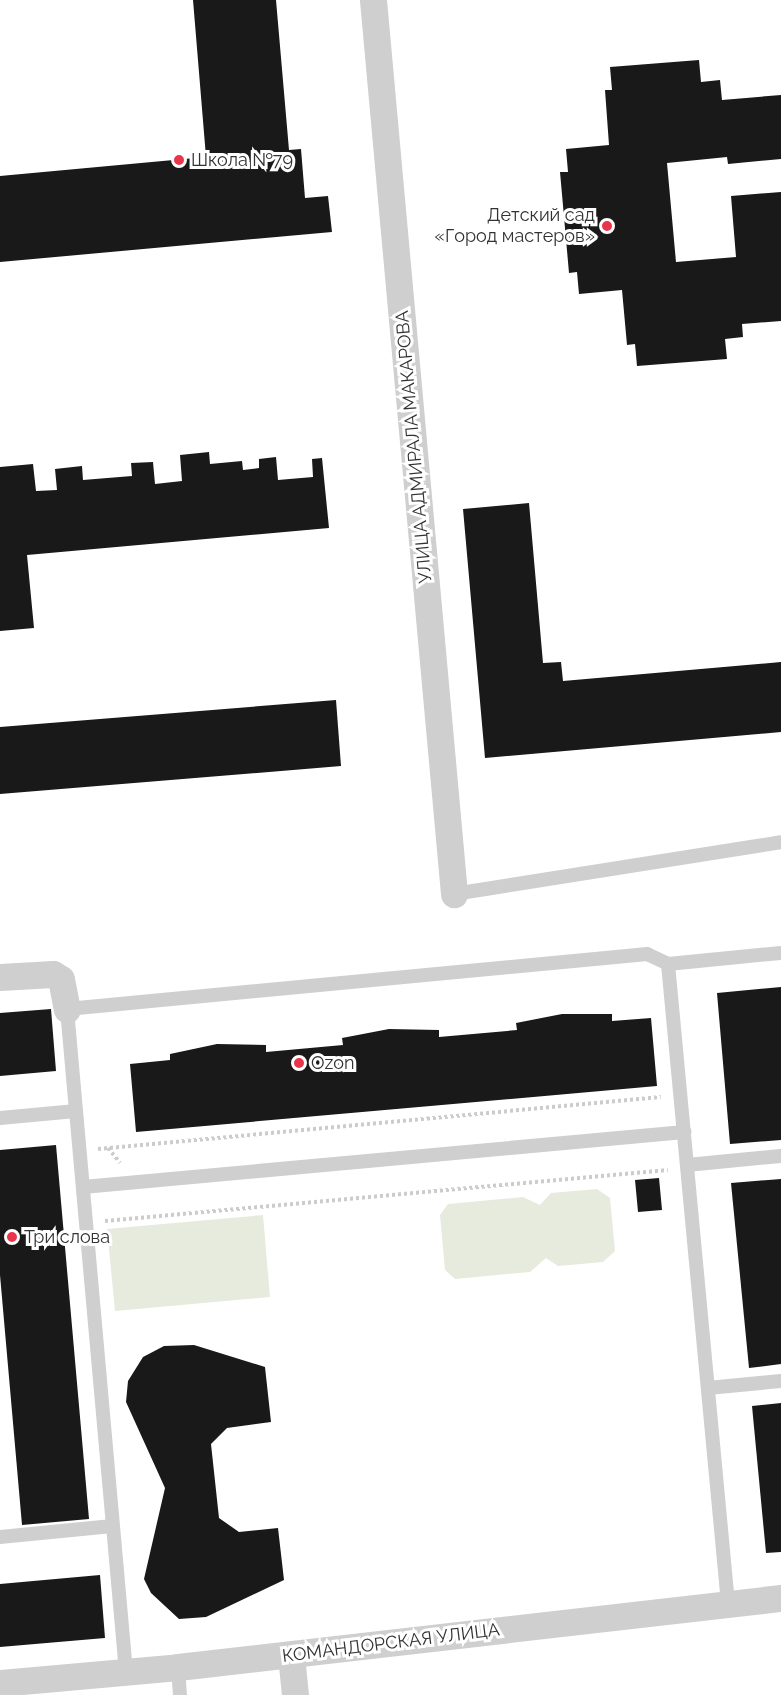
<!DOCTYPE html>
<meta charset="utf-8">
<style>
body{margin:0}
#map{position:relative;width:781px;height:1695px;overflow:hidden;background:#fff;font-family:Raleway,sans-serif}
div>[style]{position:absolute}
.green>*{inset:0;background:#e6ebdd}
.building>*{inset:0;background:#191919}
.path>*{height:4px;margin-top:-2px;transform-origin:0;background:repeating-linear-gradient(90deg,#ccc 0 3px,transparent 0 6px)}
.service>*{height:14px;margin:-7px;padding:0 7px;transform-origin:7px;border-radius:7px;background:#cfcfcf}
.minor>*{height:27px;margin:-13.5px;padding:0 13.5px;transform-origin:13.5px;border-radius:13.5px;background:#cfcfcf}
.dots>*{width:16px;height:16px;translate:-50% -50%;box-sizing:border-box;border:3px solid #fff;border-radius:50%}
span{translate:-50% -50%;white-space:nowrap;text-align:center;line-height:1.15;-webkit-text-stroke:6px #fff;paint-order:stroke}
.poi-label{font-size:18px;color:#323232}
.left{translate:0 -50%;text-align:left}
.right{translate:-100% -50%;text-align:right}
.street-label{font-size:18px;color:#323232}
</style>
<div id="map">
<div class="green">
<i style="clip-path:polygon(597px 1189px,610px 1198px,615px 1251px,603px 1262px,558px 1266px,546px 1258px,530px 1272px,455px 1279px,445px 1270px,440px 1215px,448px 1204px,523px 1197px,540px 1205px,551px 1193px)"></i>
<i style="clip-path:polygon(263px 1215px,270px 1297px,115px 1311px,107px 1229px)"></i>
</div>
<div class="building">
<i style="clip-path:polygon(193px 0,276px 0,289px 150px,301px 149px,305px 198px,328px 196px,332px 232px,0 262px,0 176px,206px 157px)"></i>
<i style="clip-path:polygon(699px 60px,701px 82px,720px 80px,722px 100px,781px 95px,781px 159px,728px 164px,727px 157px,667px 163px,676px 262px,736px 257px,731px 196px,781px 192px,781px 321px,742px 324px,743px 337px,725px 339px,727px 359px,637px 366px,635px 344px,627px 345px,622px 290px,579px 294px,577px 272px,569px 273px,560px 172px,568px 172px,566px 149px,609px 145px,605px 90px,612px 90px,610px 67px)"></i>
<i style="clip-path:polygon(209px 452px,210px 464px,242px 461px,243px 470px,259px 468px,259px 459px,276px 457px,278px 480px,313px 477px,312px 459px,322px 458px,329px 528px,27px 555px,34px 628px,0 631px,0 467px,33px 464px,36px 491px,57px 490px,55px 469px,82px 466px,83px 480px,132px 476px,131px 463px,153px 462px,155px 484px,182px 481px,180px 455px)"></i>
<i style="clip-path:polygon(529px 503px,543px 663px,561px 662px,563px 681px,781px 662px,781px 732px,485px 758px,463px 509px)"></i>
<i style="clip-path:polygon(336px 700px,341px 766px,0 794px,0 727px)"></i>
<i style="clip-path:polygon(781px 987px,781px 1140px,730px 1144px,717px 993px)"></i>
<i style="clip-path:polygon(51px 1009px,56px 1071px,0 1076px,0 1013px)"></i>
<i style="clip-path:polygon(562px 1014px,612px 1014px,612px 1021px,651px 1018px,657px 1086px,136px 1132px,130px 1064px,170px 1060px,170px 1054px,217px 1044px,266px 1045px,266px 1052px,343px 1045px,342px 1038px,389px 1029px,439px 1030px,439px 1037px,517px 1030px,516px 1023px)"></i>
<i style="clip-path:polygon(56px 1145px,89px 1519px,22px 1525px,0 1275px,0 1150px)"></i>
<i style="clip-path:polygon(659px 1178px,662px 1210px,638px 1212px,635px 1180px)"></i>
<i style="clip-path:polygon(781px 1179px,781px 1364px,749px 1368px,731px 1183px)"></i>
<i style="clip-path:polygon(194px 1345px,265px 1367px,271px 1422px,227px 1428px,211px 1444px,219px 1518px,239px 1532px,278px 1528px,284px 1580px,206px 1617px,179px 1619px,151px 1593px,144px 1579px,165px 1488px,126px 1402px,128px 1381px,143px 1357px,164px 1346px)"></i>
<i style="clip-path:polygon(781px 1403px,781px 1552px,766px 1553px,752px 1406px)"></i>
<i style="clip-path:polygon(100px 1575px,105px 1638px,0 1647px,0 1584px)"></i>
</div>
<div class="path">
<i style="left:108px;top:1148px;width:19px;rotate:51deg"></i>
<i style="left:98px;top:1149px;width:565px;rotate:-5.28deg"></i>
<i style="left:105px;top:1221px;width:565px;rotate:-5.18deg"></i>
</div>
<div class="service">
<i style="left:454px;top:894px;width:331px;rotate:-9deg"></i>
<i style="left:668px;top:964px;width:643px;rotate:84.64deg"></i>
<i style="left:0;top:1118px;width:76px;rotate:-5.3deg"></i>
<i style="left:687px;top:1165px;width:94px;rotate:-5.5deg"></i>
<i style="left:83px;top:1187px;width:604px;rotate:-5.23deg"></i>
<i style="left:708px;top:1388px;width:73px;rotate:-5.5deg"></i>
<i style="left:0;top:1537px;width:113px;rotate:-5.6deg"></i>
<i style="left:178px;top:1667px;width:28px;rotate:86deg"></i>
<i style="left:126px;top:1672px;width:666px;rotate:-95.09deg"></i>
<i style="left:67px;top:1009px;width:583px;rotate:-5.42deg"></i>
<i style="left:647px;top:954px;width:23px;rotate:25deg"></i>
<i style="left:668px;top:964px;width:114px;rotate:-5.6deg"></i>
</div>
<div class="minor">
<i style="left:373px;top:0;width:898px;rotate:84.82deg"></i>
<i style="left:0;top:977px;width:53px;rotate:-3.2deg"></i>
<i style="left:53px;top:974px;width:9px;rotate:32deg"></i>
<i style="left:61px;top:979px;width:31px;rotate:79deg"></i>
<i style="left:291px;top:1655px;width:40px;rotate:84.3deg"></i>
<i style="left:0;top:1683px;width:179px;rotate:-5.1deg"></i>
<i style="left:178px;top:1667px;width:607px;rotate:-6.53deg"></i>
</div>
<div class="dots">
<i style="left:179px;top:160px;background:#e8354c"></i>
<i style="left:607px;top:226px;background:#e8354c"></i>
<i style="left:299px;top:1063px;background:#e8354c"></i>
<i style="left:12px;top:1237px;background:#e8354c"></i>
</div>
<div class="poi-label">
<span class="left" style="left:191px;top:160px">Школа №79</span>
<span class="right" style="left:595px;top:226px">Детский сад<br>«Город мастеров»</span>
<span class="left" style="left:311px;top:1063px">Ozon</span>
<span class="left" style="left:24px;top:1237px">Три слова</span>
</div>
<div class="street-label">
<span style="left:414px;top:447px;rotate:-95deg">УЛИЦА АДМИРАЛА МАКАРОВА</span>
<span style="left:391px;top:1643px;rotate:-7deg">КОМАНДОРСКАЯ УЛИЦА</span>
</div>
</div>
